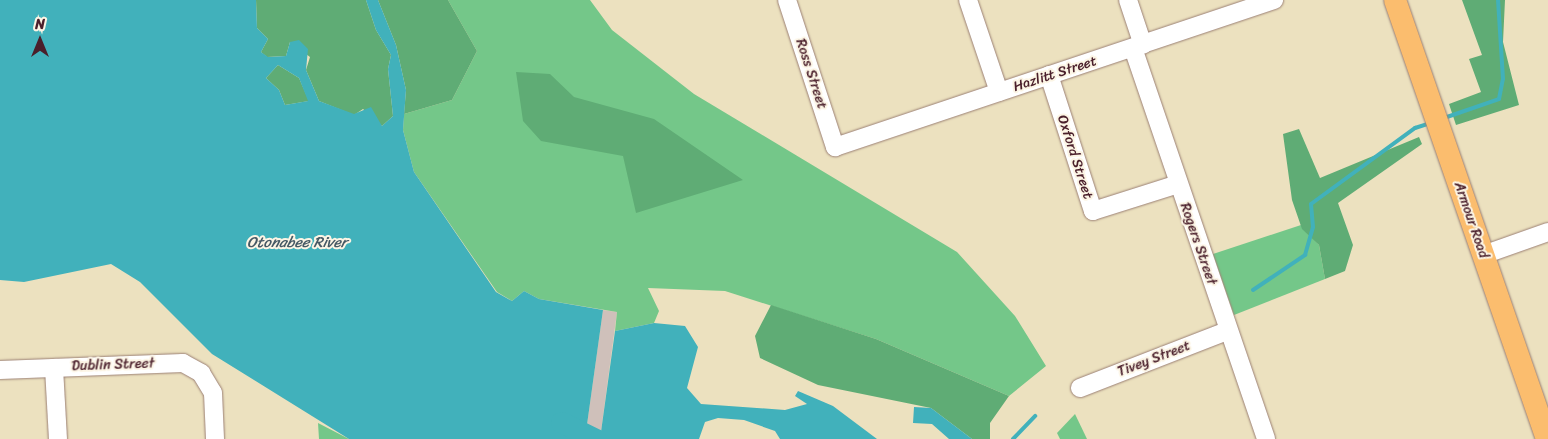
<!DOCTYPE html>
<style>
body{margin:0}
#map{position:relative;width:1548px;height:439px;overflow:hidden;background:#ece1bf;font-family:Sriracha,sans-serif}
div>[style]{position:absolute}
.industrial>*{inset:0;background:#cfc0ba}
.green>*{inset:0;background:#74c789}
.forest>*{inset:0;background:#5fac75}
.water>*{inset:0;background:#41b1bb}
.stream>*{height:4px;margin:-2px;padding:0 2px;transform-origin:2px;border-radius:2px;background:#41b1bb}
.river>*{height:21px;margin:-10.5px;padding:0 10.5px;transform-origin:10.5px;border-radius:10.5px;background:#41b1bb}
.roads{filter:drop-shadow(0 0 1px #9b8075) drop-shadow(0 0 1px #9b8075)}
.minor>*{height:18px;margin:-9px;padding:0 9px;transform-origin:9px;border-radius:9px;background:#fff}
.major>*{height:22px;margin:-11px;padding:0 11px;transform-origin:11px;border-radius:11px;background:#fbbd6e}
span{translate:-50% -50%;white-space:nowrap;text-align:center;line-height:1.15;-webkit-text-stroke:4px #fcf5e5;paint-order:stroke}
.street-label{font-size:14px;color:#4a1f2b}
.water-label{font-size:15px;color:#465965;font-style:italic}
.north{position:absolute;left:15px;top:15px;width:50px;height:50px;-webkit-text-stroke:4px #fcf5e5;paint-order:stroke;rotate:0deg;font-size:14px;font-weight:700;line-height:20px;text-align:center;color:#4a1f2b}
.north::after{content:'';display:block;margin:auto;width:18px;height:22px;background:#4a1f2b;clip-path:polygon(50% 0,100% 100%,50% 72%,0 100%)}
</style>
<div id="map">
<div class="industrial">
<i style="clip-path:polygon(603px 310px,617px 312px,600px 439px,585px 439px)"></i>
</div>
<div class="green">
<i style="clip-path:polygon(448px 0,590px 0,612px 30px,694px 94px,957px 252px,1015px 316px,1046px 366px,1009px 396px,876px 339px,725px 291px,648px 288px,659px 311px,654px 323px,615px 331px,617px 312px,539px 299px,524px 291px,512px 301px,497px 292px,414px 172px,403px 130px,404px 114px,452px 100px,477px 51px)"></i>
<i style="clip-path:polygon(1301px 225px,1319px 245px,1325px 279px,1234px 315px,1213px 254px)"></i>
<i style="clip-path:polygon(1075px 414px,1087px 439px,1060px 439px,1057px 433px)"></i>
<i style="clip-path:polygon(318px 423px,349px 439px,319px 439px)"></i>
</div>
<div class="forest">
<i style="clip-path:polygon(366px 0,376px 30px,391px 55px,388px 69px,393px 116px,382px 126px,363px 109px,354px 115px,319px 101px,306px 70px,310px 57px,290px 42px,286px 56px,267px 57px,261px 52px,268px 39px,257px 28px,256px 0)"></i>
<i style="clip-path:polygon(378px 0,448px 0,477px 51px,452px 100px,404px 114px,406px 90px,396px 45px)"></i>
<i style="clip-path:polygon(1462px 0,1505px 0,1503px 42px,1519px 105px,1456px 125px,1449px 104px,1481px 92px,1469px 59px,1482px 55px)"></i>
<i style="clip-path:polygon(278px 65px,299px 78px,309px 101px,285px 105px,279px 90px,266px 78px)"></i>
<i style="clip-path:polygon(516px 72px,550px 74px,574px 97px,654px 119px,743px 180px,636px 213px,623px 156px,541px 141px,523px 121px)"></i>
<i style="clip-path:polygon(1299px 129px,1320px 178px,1419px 137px,1422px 144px,1338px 203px,1353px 245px,1345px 271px,1325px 279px,1319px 245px,1302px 229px,1292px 200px,1283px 134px)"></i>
<i style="clip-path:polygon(771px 305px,876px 339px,1009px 396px,990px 423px,990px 439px,972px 439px,931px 408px,818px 385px,760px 358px,755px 336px)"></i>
</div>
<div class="water">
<i style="clip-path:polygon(evenodd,0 0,256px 0,257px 28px,268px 39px,261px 52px,268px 57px,286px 56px,290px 42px,299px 40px,308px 49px,306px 70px,319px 101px,354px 114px,371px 107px,382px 126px,393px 116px,388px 69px,391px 55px,376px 30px,366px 0,378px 0,396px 45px,406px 90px,403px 130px,414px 172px,496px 292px,512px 301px,524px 291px,539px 299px,603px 310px,585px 439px,349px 439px,212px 354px,140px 282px,111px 264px,24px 282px,0 280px,0 0,278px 65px,299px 78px,308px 101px,285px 105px,279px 90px,266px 78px,278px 65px)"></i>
<i style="clip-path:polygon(654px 323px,685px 326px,698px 347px,687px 388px,701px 404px,785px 410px,807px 404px,795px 396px,798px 391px,833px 406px,877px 439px,780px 439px,775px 431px,744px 420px,718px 418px,705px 422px,699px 439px,600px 439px,615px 331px)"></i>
<i style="clip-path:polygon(914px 407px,931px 408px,972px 439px,949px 439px,932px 424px,913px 423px)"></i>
</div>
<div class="stream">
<i style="left:1444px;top:118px;width:58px;rotate:-19.1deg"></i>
<i style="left:1499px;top:99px;width:20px;rotate:-79deg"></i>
<i style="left:1503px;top:79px;width:79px;rotate:-93.6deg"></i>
<i style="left:1253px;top:290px;width:63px;rotate:-33.9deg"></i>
<i style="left:1305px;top:255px;width:29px;rotate:-74deg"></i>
<i style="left:1313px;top:227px;width:23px;rotate:-95deg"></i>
<i style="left:1311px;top:204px;width:129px;rotate:-36.2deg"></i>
<i style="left:1415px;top:128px;width:16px;rotate:-18deg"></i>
<i style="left:1013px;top:439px;width:32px;rotate:-46deg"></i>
</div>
<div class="river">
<i style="left:561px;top:422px;width:39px;rotate:26deg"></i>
</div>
<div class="roads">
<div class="minor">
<i style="left:787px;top:0;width:155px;rotate:71.9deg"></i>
<i style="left:835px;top:147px;width:463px;rotate:-18.5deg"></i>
<i style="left:968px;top:0;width:97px;rotate:71.4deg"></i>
<i style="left:1128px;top:0;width:47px;rotate:71.6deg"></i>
<i style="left:1133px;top:48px;width:413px;rotate:71.2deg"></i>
<i style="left:1049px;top:75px;width:143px;rotate:72.1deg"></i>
<i style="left:1093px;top:211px;width:89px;rotate:-17.6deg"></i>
<i style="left:1483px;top:255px;width:69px;rotate:-19.5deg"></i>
<i style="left:54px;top:368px;width:71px;rotate:86.8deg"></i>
<i style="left:0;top:370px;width:183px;rotate:-2.2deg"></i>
<i style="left:183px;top:363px;width:21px;rotate:29deg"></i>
<i style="left:201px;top:373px;width:23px;rotate:59deg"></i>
<i style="left:213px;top:393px;width:46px;rotate:87.5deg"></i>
<i style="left:1080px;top:388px;width:158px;rotate:-21.2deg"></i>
</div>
<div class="major">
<i style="left:1395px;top:0;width:465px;rotate:70.9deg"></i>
</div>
</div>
<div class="street-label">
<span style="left:811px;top:74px;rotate:72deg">Ross Street</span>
<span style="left:1055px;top:74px;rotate:-18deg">Hazlitt Street</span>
<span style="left:1075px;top:157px;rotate:72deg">Oxford Street</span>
<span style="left:1471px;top:220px;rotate:71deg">Armour Road</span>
<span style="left:1198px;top:244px;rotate:71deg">Rogers Street</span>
<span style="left:1154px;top:359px;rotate:-21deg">Tivey Street</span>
<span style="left:113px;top:365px;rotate:-2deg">Dublin Street</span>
</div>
<div class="water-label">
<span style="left:297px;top:243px">Otonabee River</span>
</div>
<div class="north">N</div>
</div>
